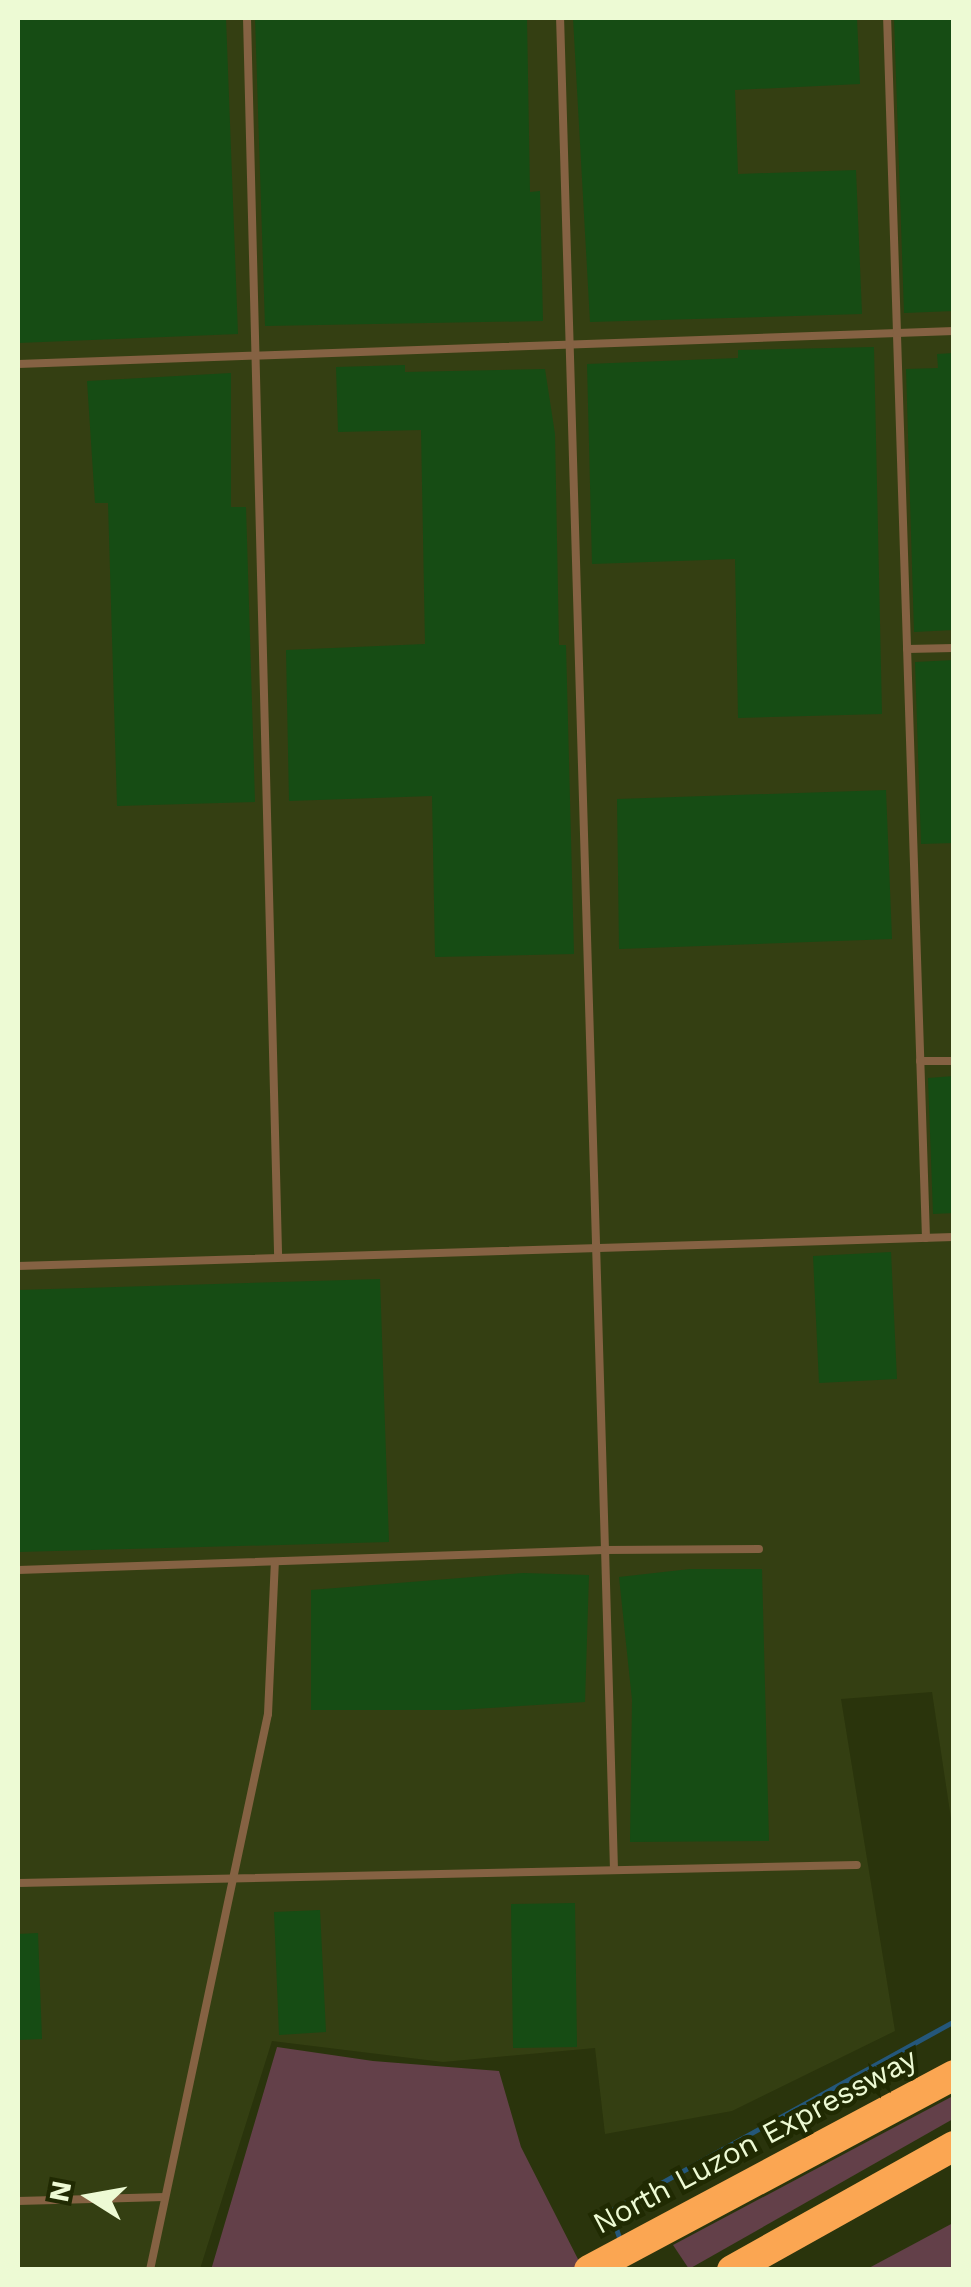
<!DOCTYPE html>
<style>
body{margin:0}
#map{position:relative;width:971px;height:2287px;overflow:hidden;background:#2a340c;font-family:"Work Sans",sans-serif}
div>[style]{position:absolute}
.built>*{inset:0;background:#343f12}
.green>*{inset:0;background:#634049}
.stream>*{height:5px;margin:-2.5px;padding:0 2.5px;transform-origin:2.5px;border-radius:2.5px;background:#24577b}
.building>*{inset:0;background:#164c14}
.lane>*{height:8px;margin:-4px;padding:0 4px;transform-origin:4px;border-radius:4px;background:#856243}
.highway>*{height:30px;margin:-15px;padding:0 15px;transform-origin:15px;border-radius:15px;background:#fba652}
span{translate:-50% -50%;white-space:nowrap;text-align:center;line-height:1.15;-webkit-text-stroke:9px #202a02;paint-order:stroke}
.street-label{font-size:30px;color:#edfad4}
.frame{position:absolute;inset:0;border:20px solid #edfad4;pointer-events:none}
.north{position:absolute;left:40px;top:2147px;width:100px;height:100px;-webkit-text-stroke:8px #202a02;paint-order:stroke;rotate:281deg;font-size:28px;font-weight:700;line-height:40px;text-align:center;color:#edfad4}
.north::after{content:'';display:block;margin:auto;width:35px;height:45px;background:#edfad4;clip-path:polygon(50% 0,100% 100%,50% 72%,0 100%)}
</style>
<div id="map">
<div class="built">
<i style="clip-path:polygon(18px 18px,953px 18px,953px 1832px,932px 1692px,841px 1699px,895px 2031px,732px 2111px,605px 2134px,595px 2048px,443px 2062px,272px 2041px,200px 2269px,18px 2269px)"></i>
</div>
<div class="green">
<i style="clip-path:polygon(277px 2047px,373px 2061px,499px 2071px,521px 2147px,583px 2269px,211px 2270px)"></i>
<i style="clip-path:polygon(953px 2096px,953px 2119px,689px 2269px,673px 2245px)"></i>
<i style="clip-path:polygon(953px 2223px,953px 2269px,867px 2269px)"></i>
</div>
<div class="stream">
<i style="left:621px;top:2243px;width:34px;rotate:-109deg"></i>
<i style="left:610px;top:2211px;width:393px;rotate:-28.9deg"></i>
</div>
<div class="building">
<i style="clip-path:polygon(18px 18px,226px 18px,238px 334px,18px 343px)"></i>
<i style="clip-path:polygon(255px 18px,527px 18px,530px 192px,540px 191px,543px 321px,265px 326px)"></i>
<i style="clip-path:polygon(573px 18px,857px 18px,860px 84px,735px 90px,738px 174px,856px 170px,862px 314px,590px 322px)"></i>
<i style="clip-path:polygon(894px 18px,954px 18px,954px 311px,904px 313px)"></i>
<i style="clip-path:polygon(874px 347px,882px 714px,738px 718px,735px 559px,592px 564px,587px 364px,738px 358px,738px 350px)"></i>
<i style="clip-path:polygon(954px 353px,954px 630px,914px 632px,906px 369px,938px 368px,937px 354px)"></i>
<i style="clip-path:polygon(405px 365px,405px 372px,545px 369px,555px 434px,559px 645px,566px 645px,574px 954px,435px 957px,432px 796px,289px 801px,286px 650px,425px 644px,421px 430px,338px 432px,336px 367px)"></i>
<i style="clip-path:polygon(231px 373px,231px 507px,246px 507px,255px 802px,117px 806px,108px 503px,95px 503px,87px 381px)"></i>
<i style="clip-path:polygon(954px 660px,954px 843px,921px 844px,915px 662px)"></i>
<i style="clip-path:polygon(886px 790px,892px 939px,619px 949px,617px 799px)"></i>
<i style="clip-path:polygon(954px 1076px,954px 1213px,933px 1214px,928px 1078px)"></i>
<i style="clip-path:polygon(891px 1252px,897px 1379px,819px 1383px,813px 1256px)"></i>
<i style="clip-path:polygon(380px 1279px,389px 1542px,18px 1552px,18px 1290px)"></i>
<i style="clip-path:polygon(690px 1569px,762px 1569px,769px 1841px,630px 1842px,632px 1700px,619px 1577px)"></i>
<i style="clip-path:polygon(523px 1573px,589px 1575px,585px 1702px,458px 1710px,311px 1710px,311px 1590px)"></i>
<i style="clip-path:polygon(575px 1903px,577px 2047px,513px 2048px,511px 1904px)"></i>
<i style="clip-path:polygon(320px 1910px,326px 2032px,279px 2035px,274px 1912px)"></i>
<i style="clip-path:polygon(38px 1933px,42px 2039px,18px 2040px,18px 1934px)"></i>
</div>
<div class="lane">
<i style="left:247px;top:18px;width:1237px;rotate:88.56deg"></i>
<i style="left:18px;top:364px;width:880px;rotate:-2.02deg"></i>
<i style="left:897px;top:333px;width:315px;rotate:-91.8deg"></i>
<i style="left:907px;top:649px;width:47px;rotate:-1.2deg"></i>
<i style="left:920px;top:1061px;width:34px"></i>
<i style="left:926px;top:1238px;width:905px;rotate:-91.84deg"></i>
<i style="left:897px;top:333px;width:57px;rotate:-2deg"></i>
<i style="left:18px;top:1266px;width:936px;rotate:-1.77deg"></i>
<i style="left:18px;top:1570px;width:587px;rotate:-1.95deg"></i>
<i style="left:605px;top:1550px;width:1533px;rotate:-91.68deg"></i>
<i style="left:614px;top:1870px;width:320px;rotate:-91.6deg"></i>
<i style="left:605px;top:1550px;width:154px;rotate:-0.4deg"></i>
<i style="left:18px;top:1883px;width:839px;rotate:-1.23deg"></i>
<i style="left:18px;top:2201px;width:147px;rotate:-1.6deg"></i>
<i style="left:150px;top:2270px;width:568px;rotate:-78.02deg"></i>
<i style="left:268px;top:1714px;width:152px;rotate:-87.4deg"></i>
</div>
<div class="highway">
<i style="left:589px;top:2270px;width:414px;rotate:-28.1deg"></i>
<i style="left:732px;top:2270px;width:254px;rotate:-29.2deg"></i>
</div>
<div class="street-label">
<span style="left:755px;top:2141px;rotate:-28deg">North Luzon Expressway</span>
</div>
<div class="frame"></div>
<div class="north">N</div>
</div>
